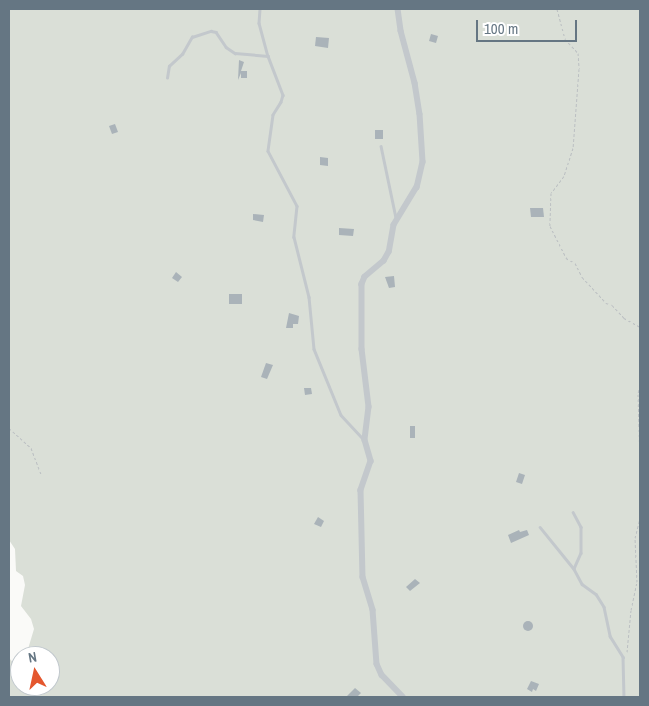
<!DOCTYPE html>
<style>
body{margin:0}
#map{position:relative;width:649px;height:706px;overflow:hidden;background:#fafaf8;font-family:"Archivo Narrow",sans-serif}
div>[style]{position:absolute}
.green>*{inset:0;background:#dadfd7}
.building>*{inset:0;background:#aab3b9}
.round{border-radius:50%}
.path>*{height:1px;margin-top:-0.5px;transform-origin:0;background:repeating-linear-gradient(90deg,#bbbfc2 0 2.5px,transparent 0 5px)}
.lane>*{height:2.5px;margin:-1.25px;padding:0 1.25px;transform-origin:1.25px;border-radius:1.25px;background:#c3c8cc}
.street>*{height:5.5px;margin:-2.75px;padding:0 2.75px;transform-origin:2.75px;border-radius:2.75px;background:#c3c8cc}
span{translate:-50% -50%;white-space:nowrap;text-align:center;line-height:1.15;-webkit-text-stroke:5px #fff;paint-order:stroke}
.frame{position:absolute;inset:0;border:10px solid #657683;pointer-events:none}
.north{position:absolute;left:10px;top:646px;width:50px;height:50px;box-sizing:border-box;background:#fff;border:1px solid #c1c8cd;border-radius:50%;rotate:350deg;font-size:14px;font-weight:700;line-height:20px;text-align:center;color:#657683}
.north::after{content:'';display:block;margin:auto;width:18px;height:22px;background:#e4572e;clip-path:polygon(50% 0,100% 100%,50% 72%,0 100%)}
.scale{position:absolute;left:476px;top:20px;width:101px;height:22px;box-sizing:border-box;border:2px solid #657683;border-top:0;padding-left:6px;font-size:15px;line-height:18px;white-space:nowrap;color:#657683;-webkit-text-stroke:4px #fff;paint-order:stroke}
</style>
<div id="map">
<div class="green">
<i style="clip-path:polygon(9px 9px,640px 9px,640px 697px,9px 697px,9px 658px,16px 666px,20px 666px,20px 686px,50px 686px,50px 656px,30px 656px,28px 649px,34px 629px,31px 619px,21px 606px,25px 585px,23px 576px,16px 571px,15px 549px,9px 540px)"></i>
</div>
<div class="building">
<i style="clip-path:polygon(431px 34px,438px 36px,436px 43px,429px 41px)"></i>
<i style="clip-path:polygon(316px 37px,329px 38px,328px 48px,315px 46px)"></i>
<i style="clip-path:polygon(239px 60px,244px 62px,241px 71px,247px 71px,247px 78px,241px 78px,241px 73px,238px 80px)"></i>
<i style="clip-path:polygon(115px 124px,118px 132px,112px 134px,109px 126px)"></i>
<i style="clip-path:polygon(375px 130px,383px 130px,383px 139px,375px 139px)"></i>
<i style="clip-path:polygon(320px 157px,328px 158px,328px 166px,320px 165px)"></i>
<i style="clip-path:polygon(530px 208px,543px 208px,544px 217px,531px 217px)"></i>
<i style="clip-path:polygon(253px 214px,264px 215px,263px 222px,253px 220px)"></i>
<i style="clip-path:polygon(339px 228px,354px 229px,353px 236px,339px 235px)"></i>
<i style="clip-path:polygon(176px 272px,182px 277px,178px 282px,172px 278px)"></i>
<i style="clip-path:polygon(394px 276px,395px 287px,389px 288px,385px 277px)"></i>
<i style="clip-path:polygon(229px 294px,242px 294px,242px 304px,229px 304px)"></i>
<i style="clip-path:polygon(289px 313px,299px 316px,298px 324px,293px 324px,293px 328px,286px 328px)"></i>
<i style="clip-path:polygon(266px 363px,273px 365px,267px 379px,261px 377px)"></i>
<i style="clip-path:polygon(304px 388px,311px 388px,312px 394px,305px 395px)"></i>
<i style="clip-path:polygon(410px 426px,415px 426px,415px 438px,410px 438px)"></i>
<i style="clip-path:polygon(519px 473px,525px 475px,522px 484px,516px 482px)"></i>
<i style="clip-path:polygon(318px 517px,324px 521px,321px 527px,314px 524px)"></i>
<i style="clip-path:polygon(519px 530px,520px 532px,527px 530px,529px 535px,511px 543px,508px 535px)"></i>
<i style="clip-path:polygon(415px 579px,420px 583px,410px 591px,406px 587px)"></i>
<i class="round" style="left:523px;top:621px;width:10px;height:10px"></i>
<i style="clip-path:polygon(531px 681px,539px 684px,536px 691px,533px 689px,532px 692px,527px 689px)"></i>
<i style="clip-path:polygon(355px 688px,361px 693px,357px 697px,346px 697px)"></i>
</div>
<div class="path">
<i style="left:557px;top:9px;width:31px;rotate:75deg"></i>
<i style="left:565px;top:39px;width:19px;rotate:47deg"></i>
<i style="left:578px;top:53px;width:16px;rotate:86deg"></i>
<i style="left:579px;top:69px;width:79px;rotate:94.3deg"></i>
<i style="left:573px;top:148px;width:29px;rotate:108deg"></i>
<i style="left:564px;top:176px;width:21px;rotate:127deg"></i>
<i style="left:551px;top:193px;width:33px;rotate:92deg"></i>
<i style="left:550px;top:226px;width:36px;rotate:63deg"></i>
<i style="left:566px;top:258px;width:10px;rotate:29deg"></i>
<i style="left:575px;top:263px;width:16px;rotate:63deg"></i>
<i style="left:582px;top:277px;width:35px;rotate:47deg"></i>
<i style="left:606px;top:303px;width:6px;rotate:18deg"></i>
<i style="left:612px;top:305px;width:18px;rotate:47deg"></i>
<i style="left:624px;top:318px;width:18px;rotate:29deg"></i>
<i style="left:640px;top:385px;width:9px;rotate:103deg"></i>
<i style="left:638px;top:394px;width:66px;rotate:88.3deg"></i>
<i style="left:9px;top:428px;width:30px;rotate:42deg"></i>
<i style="left:31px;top:448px;width:28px;rotate:69deg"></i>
<i style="left:627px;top:652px;width:42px;rotate:-84.6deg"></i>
<i style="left:631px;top:610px;width:29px;rotate:-78deg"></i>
<i style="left:637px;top:582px;width:44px;rotate:-92.6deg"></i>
<i style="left:635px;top:538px;width:21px;rotate:-76deg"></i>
</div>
<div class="lane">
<i style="left:260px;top:9px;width:14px;rotate:94deg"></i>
<i style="left:259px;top:23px;width:34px;rotate:75deg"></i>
<i style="left:268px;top:56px;width:42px;rotate:69deg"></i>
<i style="left:283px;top:95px;width:7px;rotate:106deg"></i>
<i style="left:281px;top:102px;width:15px;rotate:122deg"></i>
<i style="left:273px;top:115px;width:36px;rotate:98deg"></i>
<i style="left:268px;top:151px;width:62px;rotate:62.2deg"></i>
<i style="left:297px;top:206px;width:31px;rotate:96deg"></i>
<i style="left:294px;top:237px;width:62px;rotate:76deg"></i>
<i style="left:309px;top:297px;width:52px;rotate:84.5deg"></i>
<i style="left:314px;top:349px;width:71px;rotate:67.8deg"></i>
<i style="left:341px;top:415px;width:34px;rotate:47deg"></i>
<i style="left:167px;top:78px;width:12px;rotate:-81deg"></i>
<i style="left:169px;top:66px;width:18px;rotate:-43deg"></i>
<i style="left:182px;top:54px;width:20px;rotate:-60deg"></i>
<i style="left:192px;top:37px;width:20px;rotate:-18deg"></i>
<i style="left:211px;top:31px;width:5px;rotate:11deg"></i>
<i style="left:216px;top:32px;width:18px;rotate:56deg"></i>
<i style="left:226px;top:47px;width:11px;rotate:34deg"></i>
<i style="left:235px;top:53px;width:33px;rotate:5deg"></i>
<i style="left:381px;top:146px;width:74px;rotate:78.2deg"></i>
<i style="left:573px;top:512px;width:17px;rotate:62deg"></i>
<i style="left:581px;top:527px;width:26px;rotate:90deg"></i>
<i style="left:581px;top:553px;width:17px;rotate:114deg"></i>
<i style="left:540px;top:527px;width:54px;rotate:51deg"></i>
<i style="left:574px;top:569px;width:17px;rotate:62deg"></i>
<i style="left:582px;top:584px;width:17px;rotate:36deg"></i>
<i style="left:596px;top:594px;width:15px;rotate:58deg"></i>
<i style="left:604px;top:607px;width:30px;rotate:78deg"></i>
<i style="left:610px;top:636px;width:25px;rotate:58deg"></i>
<i style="left:623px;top:657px;width:40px;rotate:88.6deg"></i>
</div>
<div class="street">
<i style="left:398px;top:9px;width:22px;rotate:82deg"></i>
<i style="left:401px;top:31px;width:54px;rotate:74.9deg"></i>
<i style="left:415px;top:83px;width:31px;rotate:81deg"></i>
<i style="left:420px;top:114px;width:48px;rotate:86.4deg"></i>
<i style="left:423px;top:162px;width:26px;rotate:103deg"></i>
<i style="left:417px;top:187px;width:44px;rotate:121.2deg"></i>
<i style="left:394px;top:225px;width:27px;rotate:100deg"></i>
<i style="left:389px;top:252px;width:10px;rotate:119deg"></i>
<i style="left:384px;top:261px;width:25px;rotate:140deg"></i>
<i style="left:365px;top:277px;width:8px;rotate:113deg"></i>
<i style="left:362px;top:284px;width:65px;rotate:90deg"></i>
<i style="left:362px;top:349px;width:58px;rotate:83.1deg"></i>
<i style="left:369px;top:407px;width:33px;rotate:97deg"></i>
<i style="left:365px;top:440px;width:22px;rotate:74deg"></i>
<i style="left:371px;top:461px;width:31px;rotate:109deg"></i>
<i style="left:361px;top:490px;width:87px;rotate:88.7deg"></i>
<i style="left:363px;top:577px;width:34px;rotate:73deg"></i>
<i style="left:373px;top:610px;width:54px;rotate:85.8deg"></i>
<i style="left:377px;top:664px;width:12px;rotate:66deg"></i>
<i style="left:382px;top:675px;width:30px;rotate:46deg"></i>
</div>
<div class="frame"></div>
<div class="north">N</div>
<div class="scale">100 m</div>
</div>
